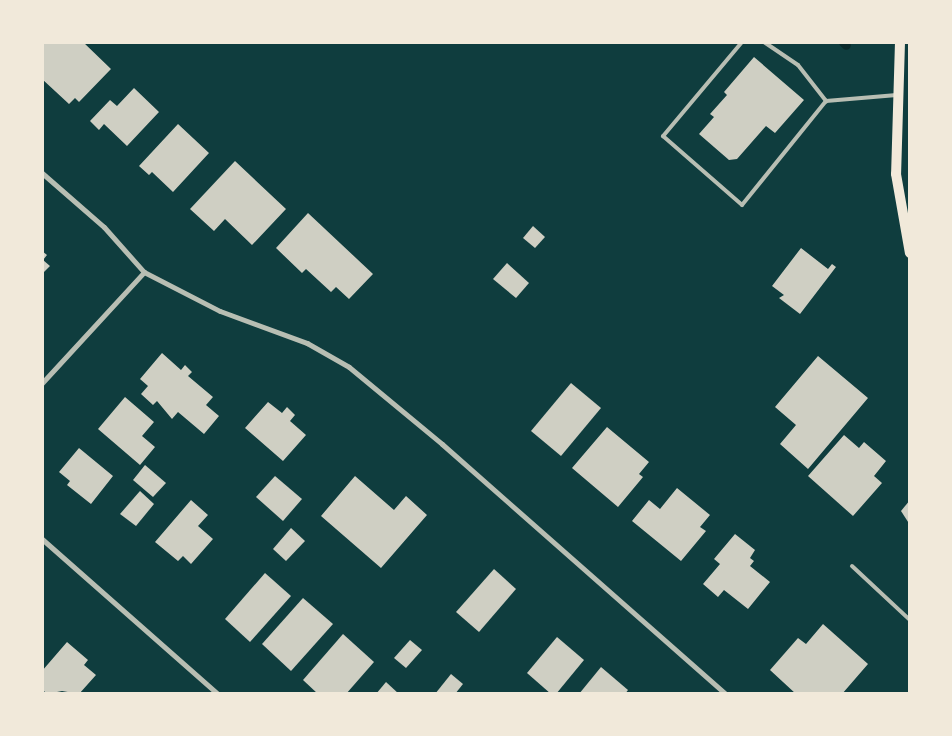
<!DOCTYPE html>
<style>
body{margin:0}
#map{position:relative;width:952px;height:736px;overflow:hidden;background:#0f3d3e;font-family:"Asap Condensed",sans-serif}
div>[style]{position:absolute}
.stream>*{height:9px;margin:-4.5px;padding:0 4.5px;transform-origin:4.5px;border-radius:4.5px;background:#0a2a2b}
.building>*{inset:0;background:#cfcfc3}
.service>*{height:4px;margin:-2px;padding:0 2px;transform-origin:2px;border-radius:2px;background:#b8beb3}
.minor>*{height:5px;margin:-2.5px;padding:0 2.5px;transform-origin:2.5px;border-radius:2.5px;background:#b8beb3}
.secondary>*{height:10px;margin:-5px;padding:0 5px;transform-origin:5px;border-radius:5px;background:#f1e9da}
span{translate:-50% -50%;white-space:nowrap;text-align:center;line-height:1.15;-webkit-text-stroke:4px #f1e9da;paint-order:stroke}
.frame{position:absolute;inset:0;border:44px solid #f1e9da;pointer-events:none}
</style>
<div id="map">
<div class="stream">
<i style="left:843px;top:42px;width:4px;rotate:45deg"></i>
</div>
<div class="building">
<i style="clip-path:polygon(42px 42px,83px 42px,111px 69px,79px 102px,75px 98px,69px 104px,42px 79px)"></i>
<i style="clip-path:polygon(754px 57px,804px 100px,775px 133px,766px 126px,737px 159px,729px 160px,699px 134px,714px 117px,710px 114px,727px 95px,724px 92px)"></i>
<i style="clip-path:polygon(134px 88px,159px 112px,127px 146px,104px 124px,99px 130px,90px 121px,110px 100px,117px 106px)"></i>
<i style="clip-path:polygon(178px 124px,209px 153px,173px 192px,152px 172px,149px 175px,139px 166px)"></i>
<i style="clip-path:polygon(235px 161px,286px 209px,252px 245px,225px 219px,214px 231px,190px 209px)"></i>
<i style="clip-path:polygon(308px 213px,373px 274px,349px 299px,336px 287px,331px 292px,306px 269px,302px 273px,276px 248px)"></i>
<i style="clip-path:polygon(533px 226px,545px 237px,535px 248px,523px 238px)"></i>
<i style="clip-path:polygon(801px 248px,828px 269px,832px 264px,836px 267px,800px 314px,779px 298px,784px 295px,772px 286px)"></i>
<i style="clip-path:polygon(42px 251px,47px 255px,43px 260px,50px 266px,42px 274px)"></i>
<i style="clip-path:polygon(507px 263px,529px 283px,516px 298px,493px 279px)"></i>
<i style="clip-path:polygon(162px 353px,181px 370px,185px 365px,192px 372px,188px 376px,213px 397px,206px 405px,219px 416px,204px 434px,178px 412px,172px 419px,157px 401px,153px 405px,141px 394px,148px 386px,140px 379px)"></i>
<i style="clip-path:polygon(818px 356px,868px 398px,808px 469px,780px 444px,796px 425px,775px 407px)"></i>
<i style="clip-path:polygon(571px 383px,601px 408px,561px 456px,531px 431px)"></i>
<i style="clip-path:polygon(125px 397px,154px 422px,142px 436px,155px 447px,140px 465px,98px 429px)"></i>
<i style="clip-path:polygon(268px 402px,282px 413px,287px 407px,295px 415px,290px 421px,306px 435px,283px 461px,245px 428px)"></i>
<i style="clip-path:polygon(607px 427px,649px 462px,639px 474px,643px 477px,618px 507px,572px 468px)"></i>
<i style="clip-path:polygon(844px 435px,859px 448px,864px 442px,886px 461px,874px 476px,882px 483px,853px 516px,808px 476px)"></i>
<i style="clip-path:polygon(79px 448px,113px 476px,91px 504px,67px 485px,70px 481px,59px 472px)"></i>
<i style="clip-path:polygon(145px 465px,166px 483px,153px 497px,133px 480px)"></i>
<i style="clip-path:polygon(275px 476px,302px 499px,283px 521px,256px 497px)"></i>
<i style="clip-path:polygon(355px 476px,394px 510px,406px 496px,427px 515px,381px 568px,321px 516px)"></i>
<i style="clip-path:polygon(677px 488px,710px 515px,700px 527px,706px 531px,681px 561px,632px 521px,649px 500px,660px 509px)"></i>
<i style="clip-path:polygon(140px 491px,154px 504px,136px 526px,120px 514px)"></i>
<i style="clip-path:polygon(191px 500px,208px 515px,198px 526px,213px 539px,191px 564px,183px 556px,178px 561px,155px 542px)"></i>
<i style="clip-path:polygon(910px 500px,910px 525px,901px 511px)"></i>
<i style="clip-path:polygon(291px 528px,305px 541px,286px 561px,273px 549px)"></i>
<i style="clip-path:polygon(735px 534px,755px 550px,750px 558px,754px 561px,750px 566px,770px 582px,748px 609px,724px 590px,718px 597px,703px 584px,720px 564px,714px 559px)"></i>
<i style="clip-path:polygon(494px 569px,516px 589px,479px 632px,456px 612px)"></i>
<i style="clip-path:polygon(265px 573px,291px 596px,250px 642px,225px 619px)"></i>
<i style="clip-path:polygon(303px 598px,333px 624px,291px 671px,262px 644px)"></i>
<i style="clip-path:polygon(823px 624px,868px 664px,842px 694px,796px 694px,770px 670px,798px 638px,806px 644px)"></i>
<i style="clip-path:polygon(343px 634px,374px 662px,346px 694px,318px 694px,303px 680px)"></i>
<i style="clip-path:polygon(557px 637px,584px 660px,556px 694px,551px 694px,527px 673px)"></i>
<i style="clip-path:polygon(410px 640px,422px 650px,406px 668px,394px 658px)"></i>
<i style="clip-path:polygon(67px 642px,88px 660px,84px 665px,96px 675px,79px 694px,62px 691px,47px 694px,42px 689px,42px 671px)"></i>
<i style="clip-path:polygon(601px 667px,628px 690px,625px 694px,579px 694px)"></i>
<i style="clip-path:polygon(451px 674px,463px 684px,455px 694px,435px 694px)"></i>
<i style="clip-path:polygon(386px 682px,399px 694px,376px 694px)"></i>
</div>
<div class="service">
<i style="left:742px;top:42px;width:123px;rotate:130deg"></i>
<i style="left:663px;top:136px;width:105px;rotate:41.1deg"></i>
<i style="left:742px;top:205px;width:134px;rotate:-51.1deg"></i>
<i style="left:826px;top:101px;width:71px;rotate:-4.8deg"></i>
<i style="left:764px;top:42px;width:41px;rotate:34.1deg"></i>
<i style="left:798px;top:65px;width:46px;rotate:52.1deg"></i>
<i style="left:852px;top:566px;width:79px;rotate:43deg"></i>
</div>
<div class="minor">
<i style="left:42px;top:173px;width:82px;rotate:41.1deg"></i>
<i style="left:104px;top:227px;width:60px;rotate:48.4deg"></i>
<i style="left:144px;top:272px;width:85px;rotate:27.2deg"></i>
<i style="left:220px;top:311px;width:93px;rotate:20.2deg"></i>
<i style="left:307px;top:343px;width:48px;rotate:29.7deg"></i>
<i style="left:349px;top:367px;width:121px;rotate:39.6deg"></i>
<i style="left:442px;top:444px;width:378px;rotate:41.4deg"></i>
<i style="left:42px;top:383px;width:151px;rotate:-47.4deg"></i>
<i style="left:42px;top:539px;width:235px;rotate:41.4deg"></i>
</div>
<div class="secondary">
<i style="left:900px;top:42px;width:132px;rotate:91.7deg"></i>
<i style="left:896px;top:174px;width:80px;rotate:80deg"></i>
</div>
<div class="frame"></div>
</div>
